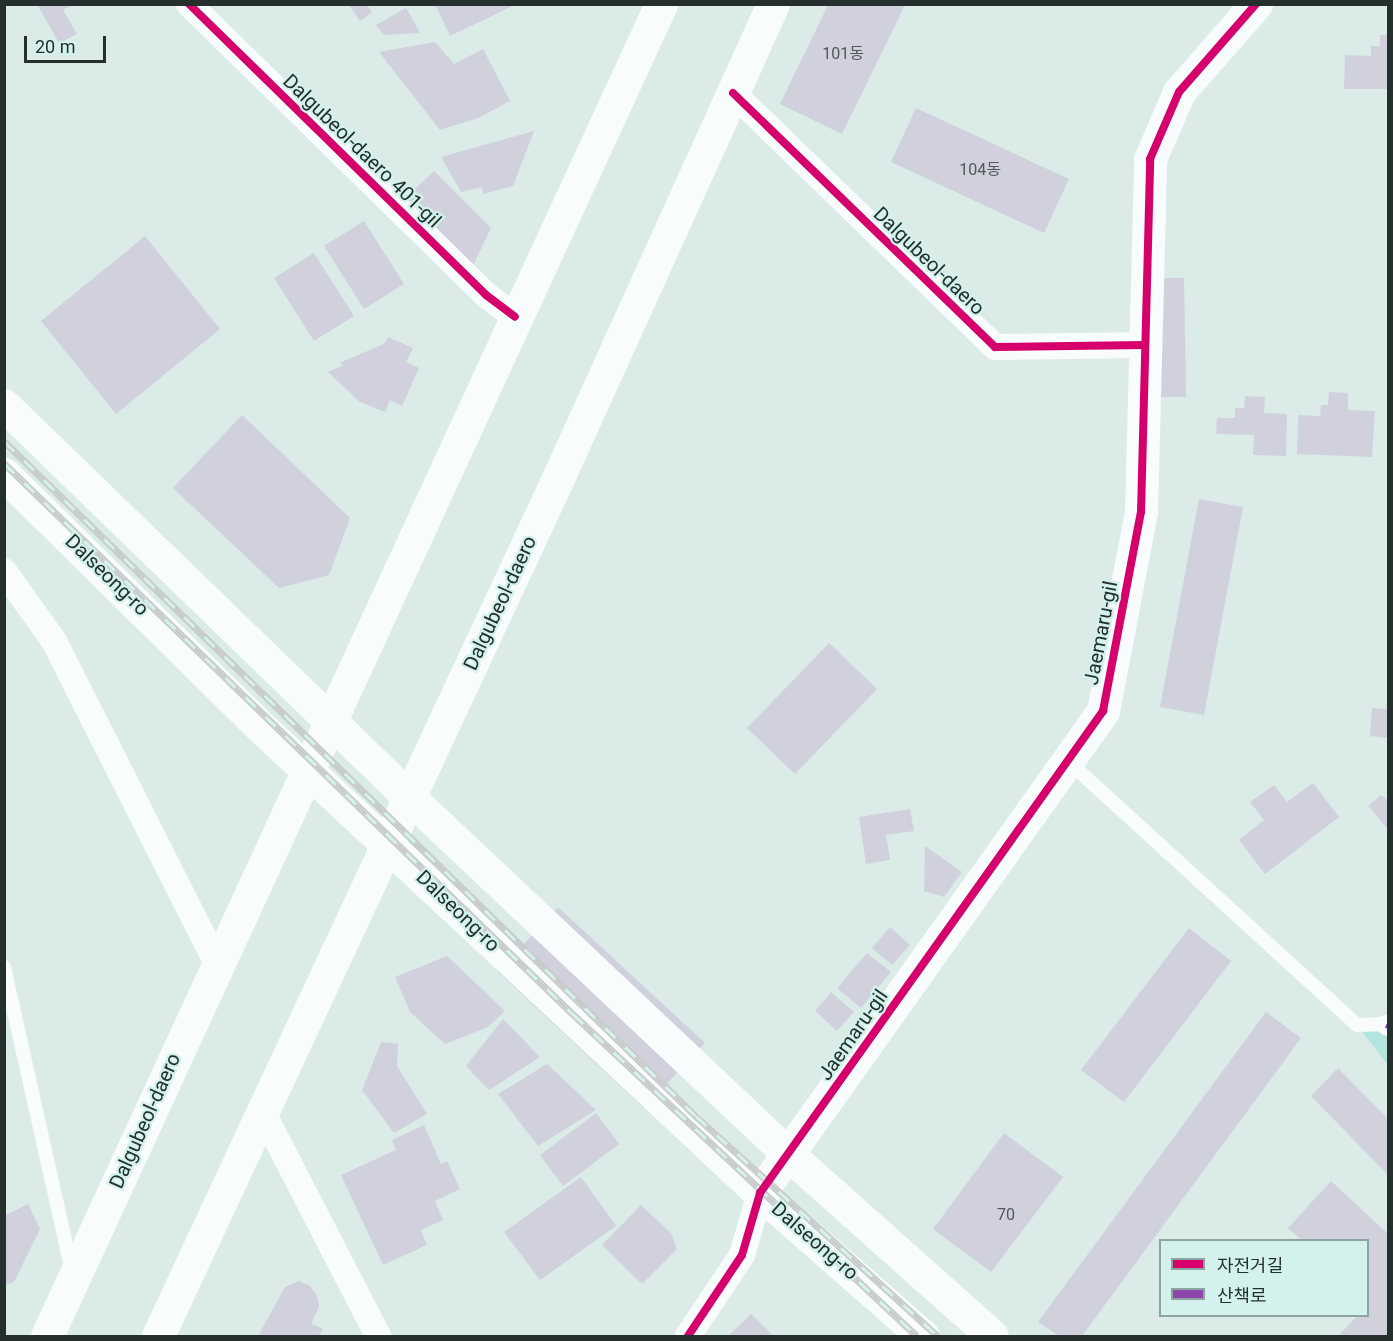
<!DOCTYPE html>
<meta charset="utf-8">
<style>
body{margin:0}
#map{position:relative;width:1393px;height:1341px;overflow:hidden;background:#daebe8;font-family:Roboto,"Noto Sans KR",sans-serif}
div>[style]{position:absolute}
.green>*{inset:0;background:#b1e5dd}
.building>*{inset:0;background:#d1d1de}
.service>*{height:14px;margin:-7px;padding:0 7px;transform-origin:7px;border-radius:7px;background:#f9fcfc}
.pedestrian>*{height:20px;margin:-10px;padding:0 10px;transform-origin:10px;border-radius:10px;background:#f9fcfc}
.minor>*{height:26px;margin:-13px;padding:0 13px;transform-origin:13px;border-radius:13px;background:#f9fcfc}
.tertiary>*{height:33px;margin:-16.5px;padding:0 16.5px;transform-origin:16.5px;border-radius:16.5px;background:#f9fcfc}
.secondary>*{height:33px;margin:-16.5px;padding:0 16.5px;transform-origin:16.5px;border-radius:16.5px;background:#f9fcfc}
.rail>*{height:7px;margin-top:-3.5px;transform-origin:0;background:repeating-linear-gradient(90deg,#d3f2ed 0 14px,#c7cccb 0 28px);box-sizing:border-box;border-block:2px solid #c7cccb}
.quiet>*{height:6px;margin-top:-3px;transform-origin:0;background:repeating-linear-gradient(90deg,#8e44ad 0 12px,transparent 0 18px)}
.cycleway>*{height:8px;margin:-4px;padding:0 4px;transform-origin:4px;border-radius:4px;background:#d6006c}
span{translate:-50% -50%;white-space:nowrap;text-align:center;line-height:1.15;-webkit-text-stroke:4.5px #d3f2ed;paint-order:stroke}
.number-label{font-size:16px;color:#50585a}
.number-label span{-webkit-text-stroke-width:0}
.street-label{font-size:20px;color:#25302e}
.frame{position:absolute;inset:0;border:6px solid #25302e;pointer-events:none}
.legend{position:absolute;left:1159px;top:1239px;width:210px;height:78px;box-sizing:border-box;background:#d3f2ed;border:2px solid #8da4a1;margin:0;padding:8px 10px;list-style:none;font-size:18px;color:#25302e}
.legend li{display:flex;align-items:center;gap:12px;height:30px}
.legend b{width:30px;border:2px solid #8da4a1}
.scale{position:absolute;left:24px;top:36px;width:82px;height:27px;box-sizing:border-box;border:3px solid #25302e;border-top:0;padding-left:8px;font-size:18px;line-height:21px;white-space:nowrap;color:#25302e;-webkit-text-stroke:4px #d3f2ed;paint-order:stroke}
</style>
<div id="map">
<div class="green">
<i style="clip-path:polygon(1388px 1024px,1388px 1065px,1357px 1025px)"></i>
</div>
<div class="building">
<i style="clip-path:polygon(37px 4px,74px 4px,63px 10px,77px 34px,59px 43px)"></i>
<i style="clip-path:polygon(348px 4px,366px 4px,372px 12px,360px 21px)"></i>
<i style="clip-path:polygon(435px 4px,517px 4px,450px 36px)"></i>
<i style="clip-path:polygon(828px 5px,905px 5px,842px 134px,780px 104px)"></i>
<i style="clip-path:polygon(406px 8px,420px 33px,384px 35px,376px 25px)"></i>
<i style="clip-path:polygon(1380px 35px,1388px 35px,1388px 89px,1344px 89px,1345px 55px,1371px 56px,1371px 46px,1380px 46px)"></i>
<i style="clip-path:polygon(435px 42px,454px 64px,483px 49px,510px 101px,478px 118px,440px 130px,379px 52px)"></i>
<i style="clip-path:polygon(916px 108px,1069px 179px,1044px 233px,891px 162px)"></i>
<i style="clip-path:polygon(534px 131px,513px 186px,483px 194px,482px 187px,461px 192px,441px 157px)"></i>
<i style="clip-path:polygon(434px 171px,491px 228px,472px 268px,404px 200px)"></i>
<i style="clip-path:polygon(364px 221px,404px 284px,364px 309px,324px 246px)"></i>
<i style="clip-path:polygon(145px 236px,220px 329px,116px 414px,41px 321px)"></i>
<i style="clip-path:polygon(314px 253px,354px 316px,314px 341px,274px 278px)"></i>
<i style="clip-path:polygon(1156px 278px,1184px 278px,1186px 397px,1159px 397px)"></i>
<i style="clip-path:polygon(388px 337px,413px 348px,406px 362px,419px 368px,402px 406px,390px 400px,385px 412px,360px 402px,328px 372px,344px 365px,339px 363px,384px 344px)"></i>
<i style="clip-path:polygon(1329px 392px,1348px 393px,1348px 410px,1375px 411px,1372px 457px,1297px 454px,1298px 415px,1320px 416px,1321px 405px,1328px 405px)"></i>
<i style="clip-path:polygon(1245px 396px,1265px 397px,1264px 413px,1287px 414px,1286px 456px,1253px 455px,1254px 435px,1216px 434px,1217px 418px,1235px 418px,1235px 408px,1244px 408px)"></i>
<i style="clip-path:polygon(242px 415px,350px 518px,329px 575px,279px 588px,173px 488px)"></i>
<i style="clip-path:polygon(1199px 499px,1243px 507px,1204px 715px,1160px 707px)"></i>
<i style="clip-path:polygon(829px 643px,877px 689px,795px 774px,747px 728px)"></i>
<i style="clip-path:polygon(1372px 708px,1388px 709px,1388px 738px,1370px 736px)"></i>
<i style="clip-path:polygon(1313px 783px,1339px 817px,1265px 874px,1239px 840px,1264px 820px,1250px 802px,1274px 785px,1287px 802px)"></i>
<i style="clip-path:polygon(1381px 795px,1388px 801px,1388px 829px,1368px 806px)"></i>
<i style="clip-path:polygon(910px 809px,914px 831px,886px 835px,890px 860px,866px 864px,859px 817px)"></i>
<i style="clip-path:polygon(925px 846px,962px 872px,944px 897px,924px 891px)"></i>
<i style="clip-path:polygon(558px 907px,705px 1043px,644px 1108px,498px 972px)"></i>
<i style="clip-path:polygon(890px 927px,910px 945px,892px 965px,872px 948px)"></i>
<i style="clip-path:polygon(1189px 928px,1231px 961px,1124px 1102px,1081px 1070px)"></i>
<i style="clip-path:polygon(867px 953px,891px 972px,861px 1008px,837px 988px)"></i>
<i style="clip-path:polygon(447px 956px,505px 1011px,488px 1027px,445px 1044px,410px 1012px,395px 977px)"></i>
<i style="clip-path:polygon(831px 992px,854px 1012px,837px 1031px,815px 1011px)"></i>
<i style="clip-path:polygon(1266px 1012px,1301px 1038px,1082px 1336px,1059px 1336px,1038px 1322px)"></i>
<i style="clip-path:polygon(503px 1019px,540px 1057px,489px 1090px,466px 1066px)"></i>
<i style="clip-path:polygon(381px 1042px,398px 1044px,397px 1066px,427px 1114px,394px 1133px,362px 1090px)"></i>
<i style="clip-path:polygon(547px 1064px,596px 1110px,538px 1146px,498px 1094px)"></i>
<i style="clip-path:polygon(1338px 1068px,1388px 1119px,1388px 1175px,1311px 1096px)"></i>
<i style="clip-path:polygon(596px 1113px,619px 1144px,563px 1186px,540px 1155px)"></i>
<i style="clip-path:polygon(424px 1125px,441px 1164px,447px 1161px,460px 1189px,435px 1201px,443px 1220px,421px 1230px,427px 1245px,383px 1265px,341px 1175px,396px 1150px,392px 1140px)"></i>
<i style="clip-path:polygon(1004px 1133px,1063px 1177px,991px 1272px,933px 1229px)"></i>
<i style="clip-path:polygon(581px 1177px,616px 1226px,540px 1280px,504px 1232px)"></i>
<i style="clip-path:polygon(1331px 1181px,1388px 1234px,1388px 1336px,1338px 1336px,1357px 1316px,1368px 1316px,1368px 1240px,1302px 1240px,1288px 1228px)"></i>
<i style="clip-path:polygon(28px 1204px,40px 1229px,14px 1282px,4px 1285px,4px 1216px)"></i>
<i style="clip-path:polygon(641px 1205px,671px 1233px,677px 1249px,642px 1284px,602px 1245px)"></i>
<i style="clip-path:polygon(299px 1281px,310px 1286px,317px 1296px,319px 1306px,311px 1324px,323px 1329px,319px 1336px,258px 1336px,285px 1287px)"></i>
<i style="clip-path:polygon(751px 1314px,773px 1336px,728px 1336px)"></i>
</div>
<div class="service">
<i style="left:1068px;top:761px;width:391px;rotate:42.4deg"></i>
<i style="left:1357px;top:1025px;width:31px;rotate:-2deg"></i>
<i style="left:4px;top:967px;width:307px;rotate:77.4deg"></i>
</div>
<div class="pedestrian">
<i style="left:1386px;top:1025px;width:2px;rotate:27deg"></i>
</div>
<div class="minor">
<i style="left:189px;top:4px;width:416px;rotate:44.4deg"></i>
<i style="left:486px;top:295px;width:36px;rotate:37deg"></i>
<i style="left:733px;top:93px;width:365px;rotate:44.1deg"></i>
<i style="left:995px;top:347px;width:150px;rotate:-0.8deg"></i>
<i style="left:4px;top:571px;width:86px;rotate:54.5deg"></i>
<i style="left:54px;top:641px;width:362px;rotate:63.2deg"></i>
<i style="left:262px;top:1111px;width:253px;rotate:62.7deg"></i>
<i style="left:688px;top:1336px;width:97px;rotate:-56.3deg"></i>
<i style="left:742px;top:1255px;width:65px;rotate:-73.8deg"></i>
</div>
<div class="tertiary">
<i style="left:760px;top:1193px;width:592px;rotate:-54.56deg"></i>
<i style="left:1103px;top:711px;width:203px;rotate:-79.2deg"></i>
<i style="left:1141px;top:512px;width:353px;rotate:-88.5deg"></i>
<i style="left:1150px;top:159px;width:73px;rotate:-66.6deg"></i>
<i style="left:1179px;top:92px;width:117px;rotate:-48.8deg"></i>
</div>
<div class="secondary">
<i style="left:4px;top:405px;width:564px;rotate:44.07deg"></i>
<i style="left:409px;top:797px;width:521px;rotate:43.29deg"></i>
<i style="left:788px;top:1154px;width:273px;rotate:41.7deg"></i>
<i style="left:4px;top:474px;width:365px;rotate:44.6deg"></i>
<i style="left:264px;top:730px;width:260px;rotate:43deg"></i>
<i style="left:454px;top:907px;width:419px;rotate:43.1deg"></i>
<i style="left:760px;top:1193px;width:217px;rotate:41.3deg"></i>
<i style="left:47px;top:1336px;width:1467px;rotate:-65.25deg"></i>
<i style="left:158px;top:1336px;width:949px;rotate:-65deg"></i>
<i style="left:559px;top:476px;width:518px;rotate:-65.61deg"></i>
</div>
<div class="rail">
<i style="left:4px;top:441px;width:967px;rotate:44.29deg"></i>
<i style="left:696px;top:1116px;width:327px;rotate:42.3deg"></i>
<i style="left:4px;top:463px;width:792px;rotate:44.08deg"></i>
<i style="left:573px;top:1014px;width:471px;rotate:43.1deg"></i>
</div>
<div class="quiet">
<i style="left:1386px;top:1025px;width:2px;rotate:27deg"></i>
</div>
<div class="cycleway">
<i style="left:189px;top:4px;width:416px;rotate:44.4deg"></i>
<i style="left:486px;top:295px;width:36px;rotate:37deg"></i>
<i style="left:733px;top:93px;width:365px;rotate:44.1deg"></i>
<i style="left:995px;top:347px;width:150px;rotate:-0.8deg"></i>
<i style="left:688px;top:1336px;width:97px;rotate:-56.3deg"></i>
<i style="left:742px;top:1255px;width:65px;rotate:-73.8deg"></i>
<i style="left:760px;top:1193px;width:592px;rotate:-54.56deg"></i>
<i style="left:1103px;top:711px;width:203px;rotate:-79.2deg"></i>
<i style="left:1141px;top:512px;width:353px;rotate:-88.5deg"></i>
<i style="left:1150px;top:159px;width:73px;rotate:-66.6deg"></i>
<i style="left:1179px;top:92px;width:117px;rotate:-48.8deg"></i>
</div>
<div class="number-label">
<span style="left:843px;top:54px">101동</span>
<span style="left:980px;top:170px">104동</span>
<span style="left:1006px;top:1215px">70</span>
</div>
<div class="street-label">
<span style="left:362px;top:151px;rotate:44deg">Dalgubeol-daero 401-gil</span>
<span style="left:929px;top:261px;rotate:44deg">Dalgubeol-daero</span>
<span style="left:107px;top:575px;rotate:44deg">Dalseong-ro</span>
<span style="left:500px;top:603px;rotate:-65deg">Dalgubeol-daero</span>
<span style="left:1101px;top:633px;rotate:-79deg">Jaemaru-gil</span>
<span style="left:458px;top:911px;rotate:44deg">Dalseong-ro</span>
<span style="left:853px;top:1035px;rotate:-55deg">Jaemaru-gil</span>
<span style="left:145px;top:1121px;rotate:-66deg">Dalgubeol-daero</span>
<span style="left:815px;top:1241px;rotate:41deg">Dalseong-ro</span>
</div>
<div class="frame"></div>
<ul class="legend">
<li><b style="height:8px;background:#d6006c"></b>자전거길</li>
<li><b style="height:8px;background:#8e44ad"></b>산책로</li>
</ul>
<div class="scale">20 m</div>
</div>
